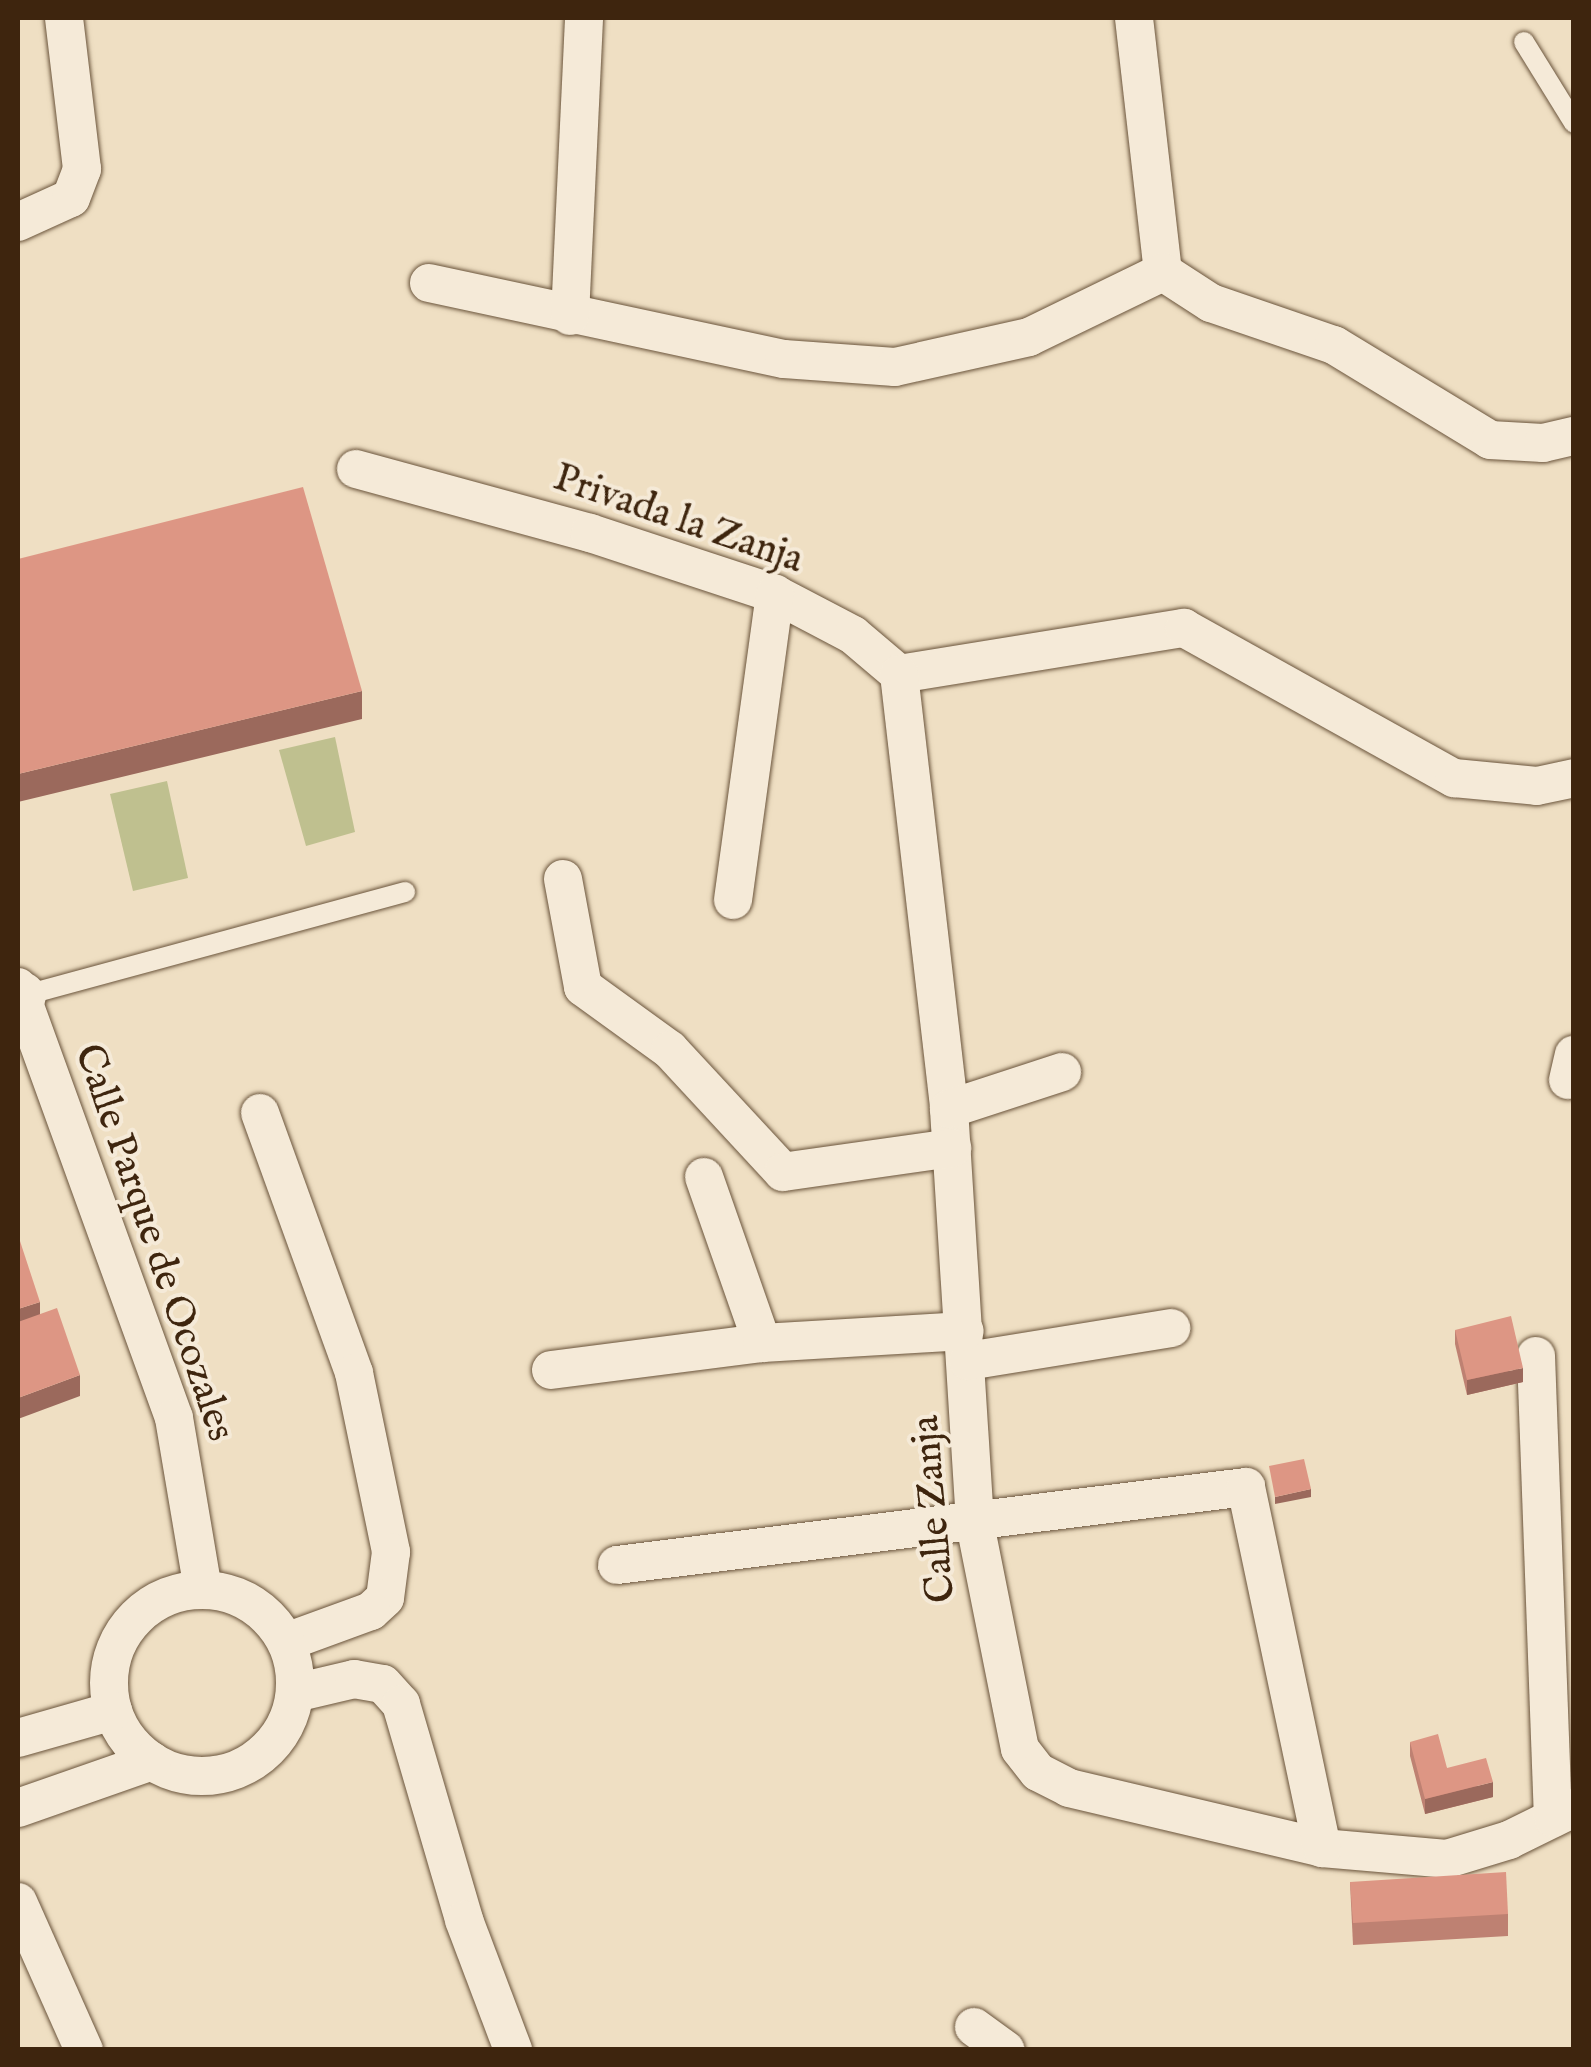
<!DOCTYPE html>
<style>
body{margin:0}
#map{position:relative;width:1591px;height:2067px;overflow:hidden;background:#efdfc3;font-family:"IM FELL English",serif}
div>[style]{position:absolute}
.green>*{inset:0;background:#bfc08f}
.roads{filter:drop-shadow(0 0 2px #6a543b) drop-shadow(0 0 2px #6a543b)}
.service>*{height:20px;margin:-10px;padding:0 10px;transform-origin:10px;border-radius:10px;background:#f5ead8}
.minor>*{height:38px;margin:-19px;padding:0 19px;transform-origin:19px;border-radius:19px;background:#f5ead8}
.minor>.ring{margin:-19px;padding:0;box-sizing:content-box;background:none;border:38px solid #f5ead8;border-radius:50%}
.tertiary>*{height:48px;margin:-24px;padding:0 24px;transform-origin:24px;border-radius:24px;background:#f5ead8}
.wall>*{inset:0;background:#be8172}
.shaded-wall>*{inset:0;background:#9b695c}
.building>*{inset:0;background:#dd9684}
span{translate:-50% -50%;white-space:nowrap;text-align:center;line-height:1.15;-webkit-text-stroke:8px #f5ead8;paint-order:stroke}
.street-label{font-size:40px;color:#3e250e}
.frame{position:absolute;inset:0;border:20px solid #3e250e;pointer-events:none}
</style>
<div id="map">
<div class="green">
<i style="clip-path:polygon(335px 737px,355px 832px,306px 846px,279px 750px)"></i>
<i style="clip-path:polygon(167px 781px,188px 878px,133px 891px,110px 794px)"></i>
</div>
<div class="roads">
<div class="service">
<i style="left:1524px;top:42px;width:95px;rotate:58.3deg"></i>
<i style="left:22px;top:996px;width:397px;rotate:-15.2deg"></i>
</div>
<div class="minor">
<i style="left:1134px;top:18px;width:256px;rotate:83.5deg"></i>
<i style="left:18px;top:222px;width:58px;rotate:-24.4deg"></i>
<i style="left:71px;top:198px;width:31px;rotate:-69deg"></i>
<i style="left:82px;top:169px;width:152px;rotate:-96.8deg"></i>
<i style="left:429px;top:283px;width:363px;rotate:12.1deg"></i>
<i style="left:784px;top:359px;width:111px;rotate:4.1deg"></i>
<i style="left:895px;top:367px;width:137px;rotate:-12.6deg"></i>
<i style="left:1029px;top:337px;width:149px;rotate:-25.9deg"></i>
<i style="left:1163px;top:272px;width:57px;rotate:32.9deg"></i>
<i style="left:1211px;top:303px;width:130px;rotate:18.9deg"></i>
<i style="left:1334px;top:345px;width:183px;rotate:31.3deg"></i>
<i style="left:1490px;top:440px;width:53px;rotate:3.2deg"></i>
<i style="left:1543px;top:443px;width:32px;rotate:-13deg"></i>
<i style="left:570px;top:316px;width:298px;rotate:-87.3deg"></i>
<i style="left:356px;top:469px;width:243px;rotate:15.3deg"></i>
<i style="left:590px;top:533px;width:195px;rotate:18.2deg"></i>
<i style="left:775px;top:594px;width:88px;rotate:27.7deg"></i>
<i style="left:853px;top:635px;width:60px;rotate:40.3deg"></i>
<i style="left:899px;top:674px;width:289px;rotate:-9.2deg"></i>
<i style="left:1184px;top:628px;width:309px;rotate:29.1deg"></i>
<i style="left:1454px;top:778px;width:83px;rotate:5.5deg"></i>
<i style="left:1537px;top:786px;width:38px;rotate:-12deg"></i>
<i style="left:899px;top:674px;width:438px;rotate:83.4deg"></i>
<i style="left:949px;top:1109px;width:416px;rotate:86.4deg"></i>
<i style="left:975px;top:1524px;width:229px;rotate:78.7deg"></i>
<i style="left:1020px;top:1749px;width:29px;rotate:52deg"></i>
<i style="left:1038px;top:1772px;width:35px;rotate:27deg"></i>
<i style="left:1069px;top:1788px;width:260px;rotate:13.3deg"></i>
<i style="left:1322px;top:1848px;width:125px;rotate:5deg"></i>
<i style="left:1447px;top:1859px;width:65px;rotate:-17deg"></i>
<i style="left:1509px;top:1840px;width:72px;rotate:-26.2deg"></i>
<i style="left:563px;top:879px;width:110px;rotate:79.5deg"></i>
<i style="left:583px;top:987px;width:107px;rotate:35.9deg"></i>
<i style="left:670px;top:1050px;width:166px;rotate:47.2deg"></i>
<i style="left:783px;top:1172px;width:171px;rotate:-8.1deg"></i>
<i style="left:733px;top:900px;width:309px;rotate:-82.2deg"></i>
<i style="left:18px;top:987px;width:458px;rotate:70.1deg"></i>
<i style="left:174px;top:1418px;width:174px;rotate:80.4deg"></i>
<i style="left:1568px;top:1080px;width:26px;rotate:-77deg"></i>
<i style="left:949px;top:1109px;width:119px;rotate:-18.1deg"></i>
<i style="left:260px;top:1113px;width:276px;rotate:70.1deg"></i>
<i style="left:354px;top:1373px;width:183px;rotate:78.3deg"></i>
<i style="left:391px;top:1552px;width:46px;rotate:97.4deg"></i>
<i style="left:385px;top:1598px;width:19px;rotate:137deg"></i>
<i style="left:371px;top:1611px;width:90px;rotate:160deg"></i>
<i style="left:704px;top:1177px;width:176px;rotate:70.7deg"></i>
<i style="left:1536px;top:1356px;width:462px;rotate:87.9deg"></i>
<i style="left:968px;top:1361px;width:206px;rotate:-9.2deg"></i>
<i style="left:551px;top:1370px;width:213px;rotate:-7.3deg"></i>
<i style="left:762px;top:1343px;width:203px;rotate:-3.4deg"></i>
<i style="left:617px;top:1565px;width:634px;rotate:-7.07deg"></i>
<i style="left:1246px;top:1487px;width:369px;rotate:78.1deg"></i>
<i class="ring" style="left:109px;top:1590px;width:148px;height:148px"></i>
<i style="left:295px;top:1693px;width:61px;rotate:-13.3deg"></i>
<i style="left:354px;top:1679px;width:29px;rotate:10deg"></i>
<i style="left:383px;top:1684px;width:27px;rotate:48deg"></i>
<i style="left:401px;top:1704px;width:225px;rotate:73.7deg"></i>
<i style="left:464px;top:1920px;width:139px;rotate:69.3deg"></i>
<i style="left:18px;top:1738px;width:99px;rotate:-15.9deg"></i>
<i style="left:18px;top:1808px;width:142px;rotate:-19.3deg"></i>
<i style="left:18px;top:1902px;width:162px;rotate:66deg"></i>
<i style="left:974px;top:2027px;width:39px;rotate:36deg"></i>
</div>
<div class="tertiary">
<i style="left:18px;top:997px;width:4px;rotate:-14deg"></i>
</div>
</div>
<div class="wall">
<i style="clip-path:polygon(1455px 1330px,1523px 1382px,1467px 1395px,1455px 1344px)"></i>
<i style="clip-path:polygon(1410px 1742px,1447px 1768px,1493px 1797px,1425px 1814px,1410px 1756px)"></i>
<i style="clip-path:polygon(1350px 1882px,1508px 1914px,1508px 1936px,1353px 1945px)"></i>
</div>
<div class="shaded-wall">
<i style="clip-path:polygon(362px 691px,362px 719px,18px 802px,18px 774px)"></i>
<i style="clip-path:polygon(40px 1302px,40px 1323px,18px 1331px,18px 1309px)"></i>
<i style="clip-path:polygon(1523px 1368px,1523px 1382px,1467px 1395px,1467px 1380px)"></i>
<i style="clip-path:polygon(80px 1375px,80px 1396px,18px 1419px,18px 1398px)"></i>
<i style="clip-path:polygon(1311px 1489px,1311px 1497px,1275px 1504px,1275px 1497px)"></i>
<i style="clip-path:polygon(1493px 1782px,1493px 1797px,1425px 1814px,1425px 1799px)"></i>
</div>
<div class="building">
<i style="clip-path:polygon(303px 487px,362px 691px,18px 774px,18px 559px)"></i>
<i style="clip-path:polygon(18px 1235px,40px 1302px,18px 1309px)"></i>
<i style="clip-path:polygon(57px 1308px,80px 1375px,18px 1398px,18px 1322px)"></i>
<i style="clip-path:polygon(1511px 1316px,1523px 1368px,1467px 1380px,1455px 1330px)"></i>
<i style="clip-path:polygon(1304px 1459px,1311px 1489px,1275px 1497px,1269px 1466px)"></i>
<i style="clip-path:polygon(1438px 1734px,1447px 1768px,1486px 1758px,1493px 1782px,1425px 1799px,1410px 1742px)"></i>
<i style="clip-path:polygon(1506px 1872px,1508px 1914px,1353px 1923px,1350px 1882px)"></i>
</div>
<div class="street-label">
<span style="left:678px;top:520px;rotate:19deg">Privada la Zanja</span>
<span style="left:153px;top:1243px;rotate:71deg">Calle Parque de Ocozales</span>
<span style="left:935px;top:1509px;rotate:-95deg">Calle Zanja</span>
</div>
<div class="frame"></div>
</div>
